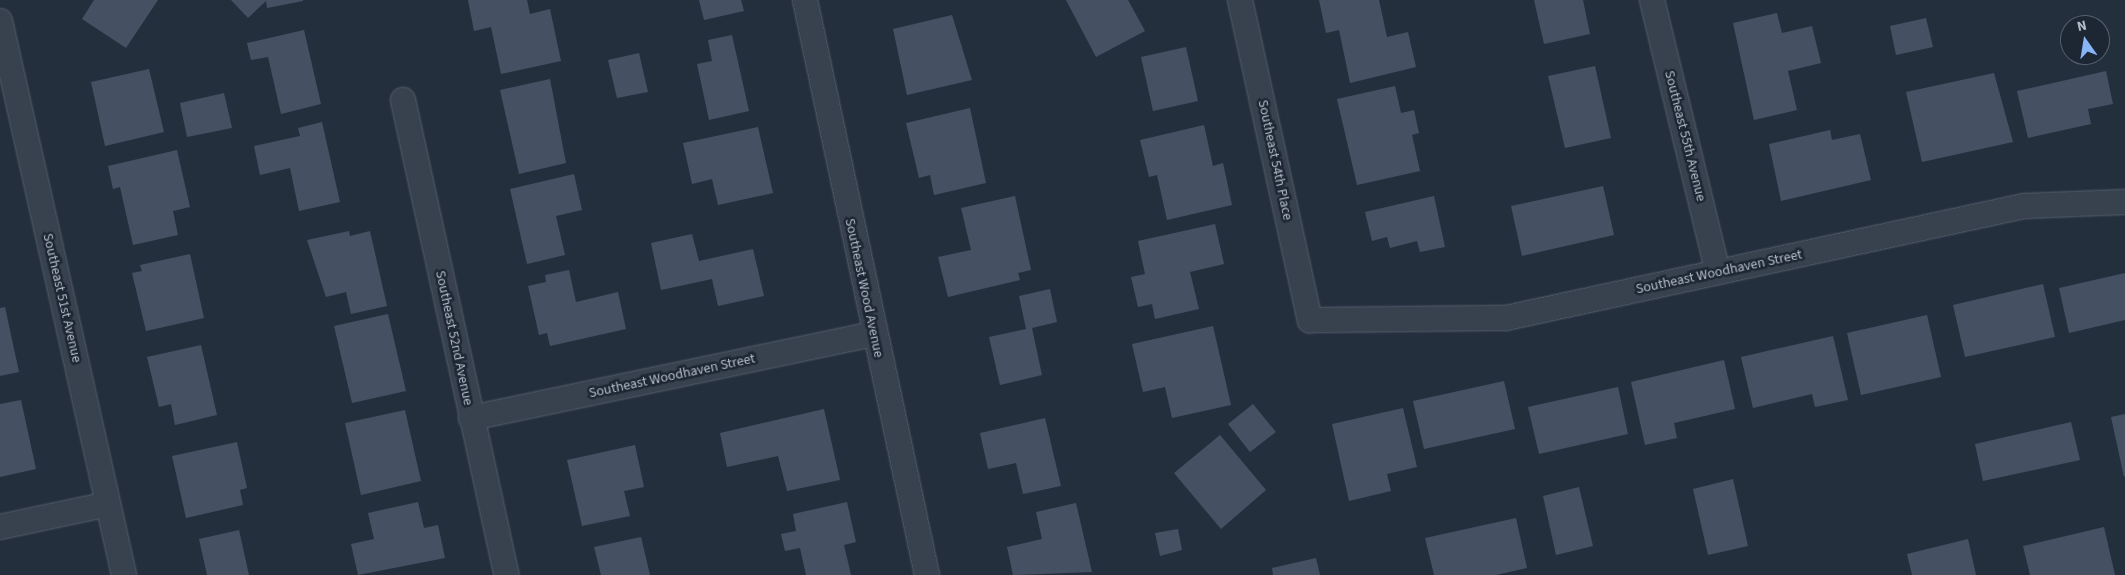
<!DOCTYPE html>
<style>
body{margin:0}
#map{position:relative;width:2125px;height:575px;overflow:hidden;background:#242f3e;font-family:"Source Sans 3",sans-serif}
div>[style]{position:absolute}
.building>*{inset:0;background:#455162}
.roads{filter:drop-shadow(0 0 1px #565f6c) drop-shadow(0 0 1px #565f6c)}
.street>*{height:24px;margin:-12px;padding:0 12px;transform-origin:12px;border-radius:12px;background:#38414e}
span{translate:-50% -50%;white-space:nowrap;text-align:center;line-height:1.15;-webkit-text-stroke:5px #1d2633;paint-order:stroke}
.street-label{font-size:14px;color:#b4bcc9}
.north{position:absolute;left:2060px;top:15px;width:50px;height:50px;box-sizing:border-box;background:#1d2633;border:1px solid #59626f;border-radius:50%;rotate:347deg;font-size:14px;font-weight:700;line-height:20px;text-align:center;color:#b4bcc9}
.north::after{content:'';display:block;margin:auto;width:18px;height:22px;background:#8ab4f8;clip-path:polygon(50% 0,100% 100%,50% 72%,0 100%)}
</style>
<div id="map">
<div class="building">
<i style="clip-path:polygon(94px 0,158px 0,126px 48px,82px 19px)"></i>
<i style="clip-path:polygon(231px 0,303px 0,303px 1px,267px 8px,266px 1px,248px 18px)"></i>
<i style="clip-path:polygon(468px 0,527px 0,530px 14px,550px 9px,561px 61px,501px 74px,491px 27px,474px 31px)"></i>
<i style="clip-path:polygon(699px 0,741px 0,744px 11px,704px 20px)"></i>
<i style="clip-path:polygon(1066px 0,1128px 0,1145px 31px,1096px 57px)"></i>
<i style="clip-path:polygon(1319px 0,1379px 0,1387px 37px,1408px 32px,1416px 67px,1350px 83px,1339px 30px,1326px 33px)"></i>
<i style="clip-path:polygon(1534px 0,1583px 0,1590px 34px,1544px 44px)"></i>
<i style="clip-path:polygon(1777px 13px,1782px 33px,1812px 26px,1821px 63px,1788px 71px,1797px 110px,1754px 120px,1733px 23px)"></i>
<i style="clip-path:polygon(952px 15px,972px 80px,907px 95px,893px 29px)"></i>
<i style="clip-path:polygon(1926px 18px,1933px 47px,1896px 55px,1890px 26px)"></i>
<i style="clip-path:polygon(304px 30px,321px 104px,281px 114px,268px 57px,251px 60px,247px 43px)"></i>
<i style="clip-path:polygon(732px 35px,749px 111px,709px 120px,697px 64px,712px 61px,708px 40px)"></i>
<i style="clip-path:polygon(1186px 47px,1198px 101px,1153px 111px,1141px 57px)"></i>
<i style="clip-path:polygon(639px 53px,648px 92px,617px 98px,608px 60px)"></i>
<i style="clip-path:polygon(1595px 66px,1611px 138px,1565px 148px,1548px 76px)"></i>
<i style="clip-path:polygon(149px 69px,164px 132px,105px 146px,91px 82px)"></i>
<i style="clip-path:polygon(2106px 71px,2113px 104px,2088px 109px,2091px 124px,2028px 138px,2017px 91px)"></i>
<i style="clip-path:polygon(1994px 73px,2013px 142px,1922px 162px,1906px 92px)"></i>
<i style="clip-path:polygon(550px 79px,566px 163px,519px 174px,500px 90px)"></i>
<i style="clip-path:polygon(1395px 86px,1401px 113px,1414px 110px,1419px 133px,1412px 135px,1420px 171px,1357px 185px,1337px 99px)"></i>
<i style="clip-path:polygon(224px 93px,232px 128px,187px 137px,180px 103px)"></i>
<i style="clip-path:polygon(970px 108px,986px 183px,934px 195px,930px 175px,919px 178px,906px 123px)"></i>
<i style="clip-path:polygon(322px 122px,340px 202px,299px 211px,290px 168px,260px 175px,254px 146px,300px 136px,298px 128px)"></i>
<i style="clip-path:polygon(1204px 125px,1213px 166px,1223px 163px,1232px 205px,1167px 220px,1157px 175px,1149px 177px,1140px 140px)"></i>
<i style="clip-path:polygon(758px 127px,773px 193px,718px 205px,712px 179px,692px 184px,683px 143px)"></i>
<i style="clip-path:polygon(1830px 130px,1832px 140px,1860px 134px,1871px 180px,1781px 201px,1769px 144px)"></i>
<i style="clip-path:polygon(177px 150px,190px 207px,173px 211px,178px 235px,133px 245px,120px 187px,113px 189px,108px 166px)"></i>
<i style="clip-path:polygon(574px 174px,582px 210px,556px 216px,565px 255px,527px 264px,510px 189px)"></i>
<i style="clip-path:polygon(1603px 186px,1614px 235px,1522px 256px,1511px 206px)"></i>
<i style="clip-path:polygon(1015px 196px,1031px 270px,1018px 273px,1020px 280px,948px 297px,938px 257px,971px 250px,961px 208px)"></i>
<i style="clip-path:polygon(1434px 196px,1445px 247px,1420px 252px,1417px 241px,1390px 248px,1387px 237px,1372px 241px,1365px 212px)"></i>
<i style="clip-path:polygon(1215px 224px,1224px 264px,1190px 272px,1199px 309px,1155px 319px,1152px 304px,1138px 307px,1131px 277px,1145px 274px,1138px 241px)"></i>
<i style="clip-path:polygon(349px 231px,350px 236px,370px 231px,387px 306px,351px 314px,346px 292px,326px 297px,307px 240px)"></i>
<i style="clip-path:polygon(692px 234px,699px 261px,753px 249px,764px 296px,718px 306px,712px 279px,661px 290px,651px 243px)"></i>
<i style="clip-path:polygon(190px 254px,204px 318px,146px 331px,132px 273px,142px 271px,140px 265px)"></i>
<i style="clip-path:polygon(569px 270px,576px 302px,618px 292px,626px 329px,550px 346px,547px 333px,539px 335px,528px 286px,546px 282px,545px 275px)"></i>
<i style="clip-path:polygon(2125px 273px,2125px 320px,2069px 333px,2059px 288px)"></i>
<i style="clip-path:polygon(2043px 284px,2055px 337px,1965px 357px,1953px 305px)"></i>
<i style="clip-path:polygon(1050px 289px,1057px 322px,1032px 328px,1042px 375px,1000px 385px,989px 337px,1026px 329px,1019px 296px)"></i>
<i style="clip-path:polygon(5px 307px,19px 372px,0 376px,0 308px)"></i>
<i style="clip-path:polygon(388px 314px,406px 391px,352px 403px,334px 326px)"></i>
<i style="clip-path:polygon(1927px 315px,1941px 377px,1861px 395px,1847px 333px)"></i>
<i style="clip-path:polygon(1213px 326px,1231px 405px,1172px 418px,1165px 387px,1143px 392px,1132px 344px)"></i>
<i style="clip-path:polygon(1833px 336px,1848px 400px,1815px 407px,1812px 394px,1753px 408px,1741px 357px)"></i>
<i style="clip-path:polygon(201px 345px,217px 415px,175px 425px,171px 404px,159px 407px,147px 357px)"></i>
<i style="clip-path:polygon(1724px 360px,1735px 409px,1674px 423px,1677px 438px,1645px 445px,1631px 382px)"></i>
<i style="clip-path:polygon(1504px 381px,1515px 429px,1424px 449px,1413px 401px)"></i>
<i style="clip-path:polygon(1618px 387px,1628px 434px,1539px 454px,1528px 407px)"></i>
<i style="clip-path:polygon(21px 400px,36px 469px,0 477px,0 404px)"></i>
<i style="clip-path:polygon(1253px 404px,1276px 432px,1250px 452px,1228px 424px)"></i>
<i style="clip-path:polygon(1403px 408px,1417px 467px,1387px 474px,1391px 491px,1349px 501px,1332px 424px)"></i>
<i style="clip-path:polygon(824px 409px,840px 480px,787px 491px,778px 456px,727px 467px,720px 433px)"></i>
<i style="clip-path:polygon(405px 410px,421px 481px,361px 495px,345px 423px)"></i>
<i style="clip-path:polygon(2125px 414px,2125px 476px,2124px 477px,2111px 417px)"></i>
<i style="clip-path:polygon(1045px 418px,1061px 486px,1023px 494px,1016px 463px,988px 469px,980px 433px)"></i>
<i style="clip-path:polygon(2071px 422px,2080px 460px,1983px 481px,1975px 444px)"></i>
<i style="clip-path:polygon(1220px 435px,1266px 490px,1221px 529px,1174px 473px)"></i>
<i style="clip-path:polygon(237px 442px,247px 488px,240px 490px,243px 505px,186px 518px,172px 456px)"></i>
<i style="clip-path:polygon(635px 445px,644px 487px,624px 491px,630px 516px,582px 526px,567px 460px)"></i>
<i style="clip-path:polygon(1733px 479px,1748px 546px,1708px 555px,1693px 489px)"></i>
<i style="clip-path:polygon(1579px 487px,1593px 546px,1556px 555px,1543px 496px)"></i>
<i style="clip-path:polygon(418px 502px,424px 528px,438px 525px,445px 558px,358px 575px,351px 544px,374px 539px,368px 513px)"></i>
<i style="clip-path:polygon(847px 502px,856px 542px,844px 545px,851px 575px,806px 575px,800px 548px,785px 551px,781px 534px,796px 531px,793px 514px)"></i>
<i style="clip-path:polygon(1076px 503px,1092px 572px,1013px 575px,1007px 547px,1042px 539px,1036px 512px)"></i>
<i style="clip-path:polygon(1516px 518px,1527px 568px,1496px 575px,1434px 575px,1425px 538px)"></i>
<i style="clip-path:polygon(2104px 527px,2115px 575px,2030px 575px,2023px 546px)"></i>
<i style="clip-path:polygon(1178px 529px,1182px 550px,1160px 556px,1155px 533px)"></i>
<i style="clip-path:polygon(239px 530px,249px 575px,207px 575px,199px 539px)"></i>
<i style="clip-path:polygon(641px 537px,650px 575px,601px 575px,594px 547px)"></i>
<i style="clip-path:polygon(1968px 539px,1976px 575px,1912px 575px,1907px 554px)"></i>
<i style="clip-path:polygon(1316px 558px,1320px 575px,1273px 575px,1272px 568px)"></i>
</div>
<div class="roads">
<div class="street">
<i style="left:805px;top:0;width:588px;rotate:78.02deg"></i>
<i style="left:1240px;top:0;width:328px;rotate:77.7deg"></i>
<i style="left:1310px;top:320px;width:196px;rotate:-0.6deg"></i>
<i style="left:1506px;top:318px;width:530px;rotate:-12.2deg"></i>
<i style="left:2024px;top:206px;width:101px;rotate:-2.3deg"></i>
<i style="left:1652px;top:0;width:280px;rotate:76.4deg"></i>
<i style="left:0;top:21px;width:568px;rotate:77.38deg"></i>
<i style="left:403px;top:100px;width:486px;rotate:77.7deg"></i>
<i style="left:471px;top:418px;width:411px;rotate:-11.8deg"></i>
<i style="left:0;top:527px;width:110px;rotate:-12deg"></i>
</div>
</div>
<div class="street-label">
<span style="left:1685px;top:136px;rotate:76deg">Southeast 55th Avenue</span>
<span style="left:1275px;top:160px;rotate:78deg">Southeast 54th Place</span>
<span style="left:1719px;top:272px;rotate:-12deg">Southeast Woodhaven Street</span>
<span style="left:864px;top:288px;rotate:78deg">Southeast Wood Avenue</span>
<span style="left:62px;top:298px;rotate:77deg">Southeast 51st Avenue</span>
<span style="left:454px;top:338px;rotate:78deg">Southeast 52nd Avenue</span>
<span style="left:672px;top:376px;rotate:-12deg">Southeast Woodhaven Street</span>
</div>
<div class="north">N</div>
</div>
